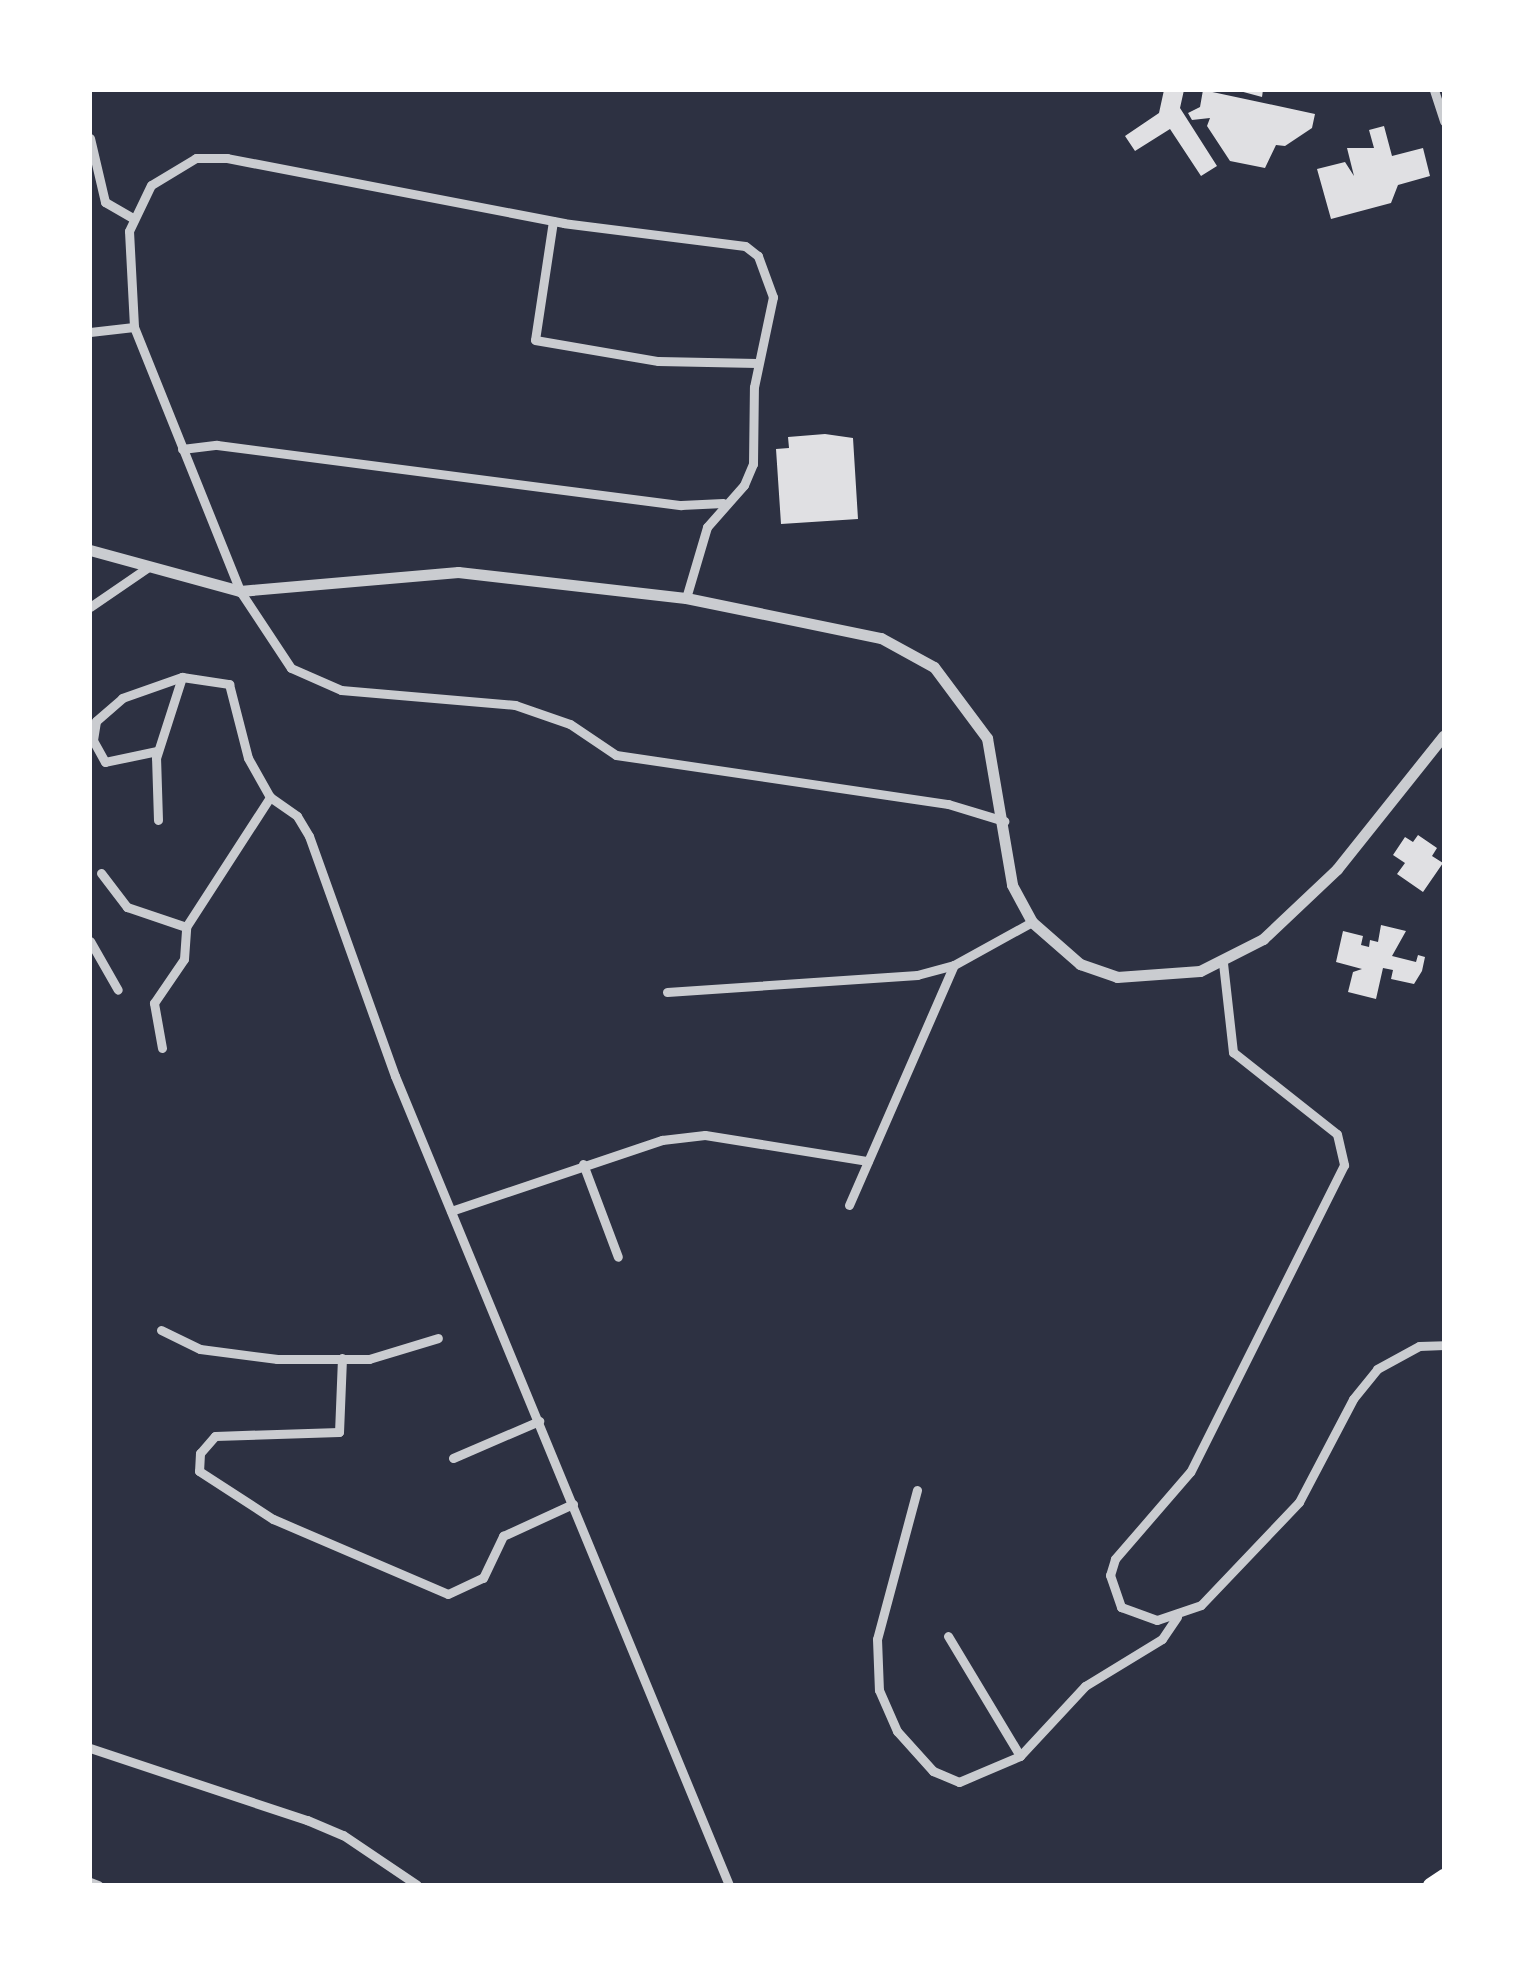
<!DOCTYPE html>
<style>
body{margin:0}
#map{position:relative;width:1534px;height:1975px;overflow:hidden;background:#2d3142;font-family:"Archivo Narrow",sans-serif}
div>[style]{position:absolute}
.building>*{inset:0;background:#e0e0e3}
.minor>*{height:9px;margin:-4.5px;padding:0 4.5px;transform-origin:4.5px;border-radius:4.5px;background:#caccd0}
.tertiary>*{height:11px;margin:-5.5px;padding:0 5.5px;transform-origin:5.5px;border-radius:5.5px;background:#caccd0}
.primary>*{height:14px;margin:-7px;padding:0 7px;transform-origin:7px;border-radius:7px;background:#fff}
span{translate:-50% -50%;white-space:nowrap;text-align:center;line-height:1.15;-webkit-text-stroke:9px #fff;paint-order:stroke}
.frame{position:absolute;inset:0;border:92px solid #fff;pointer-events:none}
</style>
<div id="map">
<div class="building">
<i style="clip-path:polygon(1164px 90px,1184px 90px,1180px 108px,1217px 166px,1201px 176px,1170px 129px,1135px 151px,1125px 136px,1159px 113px)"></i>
<i style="clip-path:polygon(1203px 90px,1315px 114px,1312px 128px,1285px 146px,1276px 145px,1265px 168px,1230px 161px,1207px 126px,1210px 118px,1192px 120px,1188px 113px,1200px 107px)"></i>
<i style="clip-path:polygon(1236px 90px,1263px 90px,1262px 97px)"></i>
<i style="clip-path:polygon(1384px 126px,1392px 156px,1423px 148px,1430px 176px,1398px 185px,1391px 203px,1331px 219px,1317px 169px,1345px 162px,1354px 176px,1347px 148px,1374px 148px,1369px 130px)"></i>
<i style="clip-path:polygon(825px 434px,853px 438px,858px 519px,781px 524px,776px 449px,789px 448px,788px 437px)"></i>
<i style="clip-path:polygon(1418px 835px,1437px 848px,1432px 856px,1443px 863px,1423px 892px,1397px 874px,1405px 863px,1393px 855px,1405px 837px,1413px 842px)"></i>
<i style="clip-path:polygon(1381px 925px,1406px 931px,1392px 956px,1416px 962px,1418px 955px,1425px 957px,1422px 971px,1414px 984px,1391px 979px,1393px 970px,1383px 968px,1376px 999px,1348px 992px,1353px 972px,1362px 969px,1336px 962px,1343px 931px,1363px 936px,1361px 945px,1369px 947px,1370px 940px,1378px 942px)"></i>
</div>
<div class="minor">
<i style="left:1434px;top:90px;width:33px;rotate:72deg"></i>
<i style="left:90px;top:138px;width:66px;rotate:76.8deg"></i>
<i style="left:105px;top:202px;width:32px;rotate:30deg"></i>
<i style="left:553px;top:221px;width:120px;rotate:98.6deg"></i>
<i style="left:535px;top:340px;width:125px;rotate:9.7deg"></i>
<i style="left:658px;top:361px;width:99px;rotate:1.2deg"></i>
<i style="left:90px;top:332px;width:44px;rotate:-6.5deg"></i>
<i style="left:182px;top:449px;width:35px;rotate:-7deg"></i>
<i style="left:217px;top:445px;width:468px;rotate:7.4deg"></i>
<i style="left:681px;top:505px;width:42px;rotate:-2.7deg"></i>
<i style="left:686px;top:598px;width:74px;rotate:-73.5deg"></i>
<i style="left:707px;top:527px;width:56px;rotate:-48.6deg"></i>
<i style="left:744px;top:485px;width:23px;rotate:-67deg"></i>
<i style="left:753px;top:464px;width:77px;rotate:-89.3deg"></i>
<i style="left:754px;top:387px;width:92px;rotate:-78.1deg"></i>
<i style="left:773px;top:297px;width:44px;rotate:-110.1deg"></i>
<i style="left:758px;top:256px;width:16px;rotate:-142deg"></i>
<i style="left:745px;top:246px;width:182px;rotate:-172.8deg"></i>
<i style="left:564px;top:223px;width:343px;rotate:-169.1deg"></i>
<i style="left:227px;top:158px;width:31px;rotate:180deg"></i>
<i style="left:196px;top:158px;width:52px;rotate:149deg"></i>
<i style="left:151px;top:185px;width:51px;rotate:115.6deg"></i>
<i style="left:129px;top:231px;width:96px;rotate:87deg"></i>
<i style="left:134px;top:327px;width:284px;rotate:68.1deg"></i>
<i style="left:240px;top:591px;width:92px;rotate:56.5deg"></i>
<i style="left:291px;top:668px;width:55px;rotate:23.7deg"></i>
<i style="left:341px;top:690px;width:175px;rotate:4.9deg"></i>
<i style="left:515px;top:705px;width:58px;rotate:19.1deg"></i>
<i style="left:570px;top:724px;width:55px;rotate:34deg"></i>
<i style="left:616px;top:755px;width:336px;rotate:8.4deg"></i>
<i style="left:948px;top:804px;width:59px;rotate:16.9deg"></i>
<i style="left:90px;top:607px;width:69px;rotate:-34.4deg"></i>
<i style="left:157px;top:751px;width:53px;rotate:168.1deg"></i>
<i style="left:105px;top:762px;width:25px;rotate:-119deg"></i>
<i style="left:93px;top:740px;width:19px;rotate:-81deg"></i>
<i style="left:96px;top:721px;width:35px;rotate:-41deg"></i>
<i style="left:122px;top:698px;width:64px;rotate:-19.3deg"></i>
<i style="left:182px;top:677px;width:48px;rotate:8.5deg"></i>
<i style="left:229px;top:684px;width:76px;rotate:75.6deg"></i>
<i style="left:248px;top:758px;width:45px;rotate:60.6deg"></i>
<i style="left:270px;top:797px;width:33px;rotate:35deg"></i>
<i style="left:297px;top:816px;width:23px;rotate:59deg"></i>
<i style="left:309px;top:836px;width:255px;rotate:70.3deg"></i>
<i style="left:395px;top:1076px;width:875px;rotate:67.57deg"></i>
<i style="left:158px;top:820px;width:62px;rotate:-91.8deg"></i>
<i style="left:156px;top:758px;width:85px;rotate:-72.2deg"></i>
<i style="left:101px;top:873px;width:43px;rotate:52.6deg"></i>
<i style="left:127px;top:907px;width:62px;rotate:18.7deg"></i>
<i style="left:186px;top:927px;width:155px;rotate:-57.1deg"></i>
<i style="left:90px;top:941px;width:56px;rotate:60.3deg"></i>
<i style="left:1223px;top:963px;width:90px;rotate:83.6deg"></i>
<i style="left:1233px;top:1052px;width:132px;rotate:38.3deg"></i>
<i style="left:1337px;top:1134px;width:32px;rotate:77deg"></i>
<i style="left:1344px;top:1165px;width:343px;rotate:116.6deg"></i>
<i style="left:1190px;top:1472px;width:115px;rotate:130.8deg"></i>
<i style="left:1115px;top:1559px;width:17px;rotate:107deg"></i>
<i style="left:1110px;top:1575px;width:34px;rotate:71deg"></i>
<i style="left:1121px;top:1607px;width:38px;rotate:20deg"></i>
<i style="left:1157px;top:1620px;width:46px;rotate:-18.8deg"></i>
<i style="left:1201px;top:1605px;width:142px;rotate:-46.4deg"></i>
<i style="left:1299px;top:1502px;width:116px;rotate:-62.3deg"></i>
<i style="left:1353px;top:1399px;width:38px;rotate:-51deg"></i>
<i style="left:1377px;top:1369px;width:48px;rotate:-28.7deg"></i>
<i style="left:1419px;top:1346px;width:25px;rotate:-2deg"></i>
<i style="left:667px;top:992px;width:251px;rotate:-3.9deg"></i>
<i style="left:917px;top:975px;width:38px;rotate:-15deg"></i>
<i style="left:954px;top:965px;width:89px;rotate:-28.9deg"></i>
<i style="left:162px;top:1048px;width:46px;rotate:-100.1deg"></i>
<i style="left:154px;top:1003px;width:53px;rotate:-55.7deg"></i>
<i style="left:184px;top:959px;width:32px;rotate:-86deg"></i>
<i style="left:583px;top:1164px;width:99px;rotate:69.4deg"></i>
<i style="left:849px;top:1205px;width:262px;rotate:-66.4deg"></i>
<i style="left:451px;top:1211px;width:223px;rotate:-18.6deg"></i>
<i style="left:662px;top:1140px;width:43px;rotate:-6.6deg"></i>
<i style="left:705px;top:1135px;width:165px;rotate:9.1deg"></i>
<i style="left:161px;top:1330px;width:43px;rotate:26deg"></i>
<i style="left:200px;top:1349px;width:78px;rotate:7.4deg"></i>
<i style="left:277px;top:1359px;width:92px"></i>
<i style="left:369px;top:1359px;width:72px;rotate:-16.9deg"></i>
<i style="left:342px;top:1358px;width:74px;rotate:92.3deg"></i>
<i style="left:339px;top:1432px;width:124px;rotate:178.2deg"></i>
<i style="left:215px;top:1436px;width:23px;rotate:131deg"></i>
<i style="left:200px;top:1453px;width:18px;rotate:93deg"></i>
<i style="left:199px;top:1471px;width:88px;rotate:33deg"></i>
<i style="left:273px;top:1519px;width:190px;rotate:23.2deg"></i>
<i style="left:448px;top:1594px;width:38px;rotate:-25deg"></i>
<i style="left:483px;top:1578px;width:47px;rotate:-64.5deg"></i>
<i style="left:503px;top:1536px;width:77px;rotate:-24.6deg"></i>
<i style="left:453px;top:1458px;width:94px;rotate:-23.3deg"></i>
<i style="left:917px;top:1490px;width:154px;rotate:105deg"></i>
<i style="left:877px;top:1639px;width:51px;rotate:87.8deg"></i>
<i style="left:879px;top:1690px;width:45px;rotate:66.3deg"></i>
<i style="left:897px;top:1731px;width:54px;rotate:48deg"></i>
<i style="left:933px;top:1771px;width:28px;rotate:23deg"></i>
<i style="left:959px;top:1782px;width:66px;rotate:-23.1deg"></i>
<i style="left:1020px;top:1756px;width:96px;rotate:-47.1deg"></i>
<i style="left:1085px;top:1686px;width:90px;rotate:-31.4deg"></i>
<i style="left:1162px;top:1639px;width:27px;rotate:-56deg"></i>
<i style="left:948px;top:1636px;width:140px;rotate:59deg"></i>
<i style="left:90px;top:1748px;width:229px;rotate:18.4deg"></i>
<i style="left:307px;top:1820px;width:39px;rotate:23deg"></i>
<i style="left:343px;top:1835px;width:89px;rotate:34deg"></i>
<i style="left:90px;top:1882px;width:9px;rotate:21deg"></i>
</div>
<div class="tertiary">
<i style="left:90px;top:550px;width:156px;rotate:15.3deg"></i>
<i style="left:240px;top:591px;width:219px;rotate:-5deg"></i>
<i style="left:458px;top:572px;width:229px;rotate:6.5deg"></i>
<i style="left:686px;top:598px;width:199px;rotate:11.6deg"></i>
<i style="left:881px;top:638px;width:60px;rotate:28.7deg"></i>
<i style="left:934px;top:667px;width:89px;rotate:53.3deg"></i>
<i style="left:987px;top:738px;width:149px;rotate:80.3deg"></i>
<i style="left:1012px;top:885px;width:42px;rotate:61.6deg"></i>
<i style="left:1032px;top:922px;width:64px;rotate:41.2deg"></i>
<i style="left:1080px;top:964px;width:39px;rotate:19deg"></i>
<i style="left:1117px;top:977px;width:83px;rotate:-4.1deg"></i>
<i style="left:1200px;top:971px;width:71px;rotate:-26.9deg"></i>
<i style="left:1263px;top:939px;width:102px;rotate:-43.4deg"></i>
<i style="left:1337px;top:869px;width:171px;rotate:-51.4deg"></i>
</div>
<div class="primary">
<i style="left:1430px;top:1885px;width:17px;rotate:-33deg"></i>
</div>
<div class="frame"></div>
</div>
